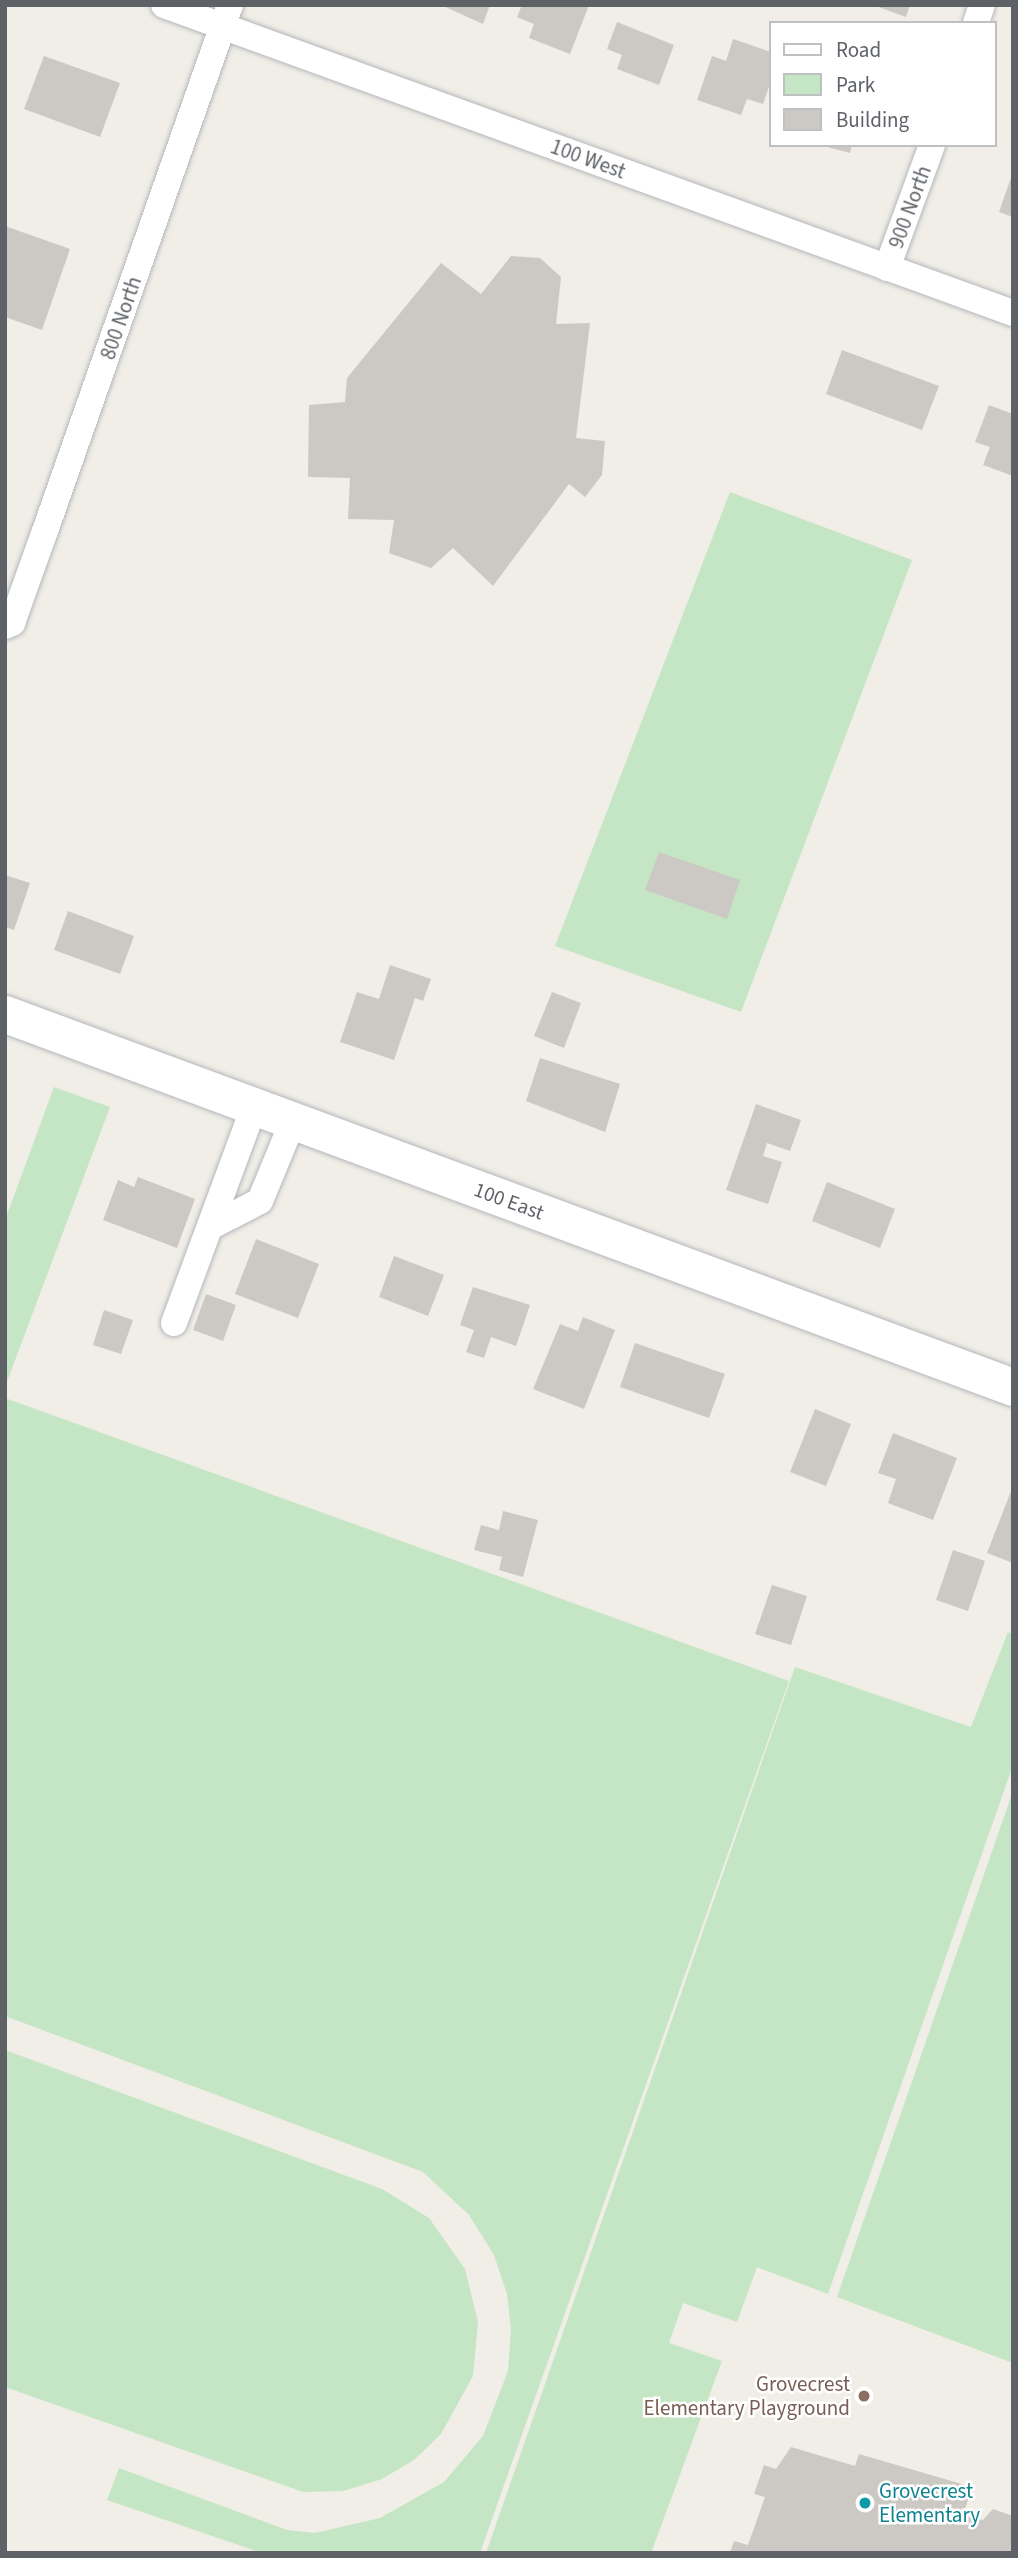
<!DOCTYPE html>
<style>
body{margin:0}
#map{position:relative;width:1018px;height:2558px;overflow:hidden;background:#f0eee7;font-family:"Source Sans 3",sans-serif}
div>[style]{position:absolute}
.green>*{inset:0;background:#c5e6c4}
.building>*{inset:0;background:#ccc9c4}
.roads{filter:drop-shadow(0 0 2px #b4b7bb) drop-shadow(0 0 2px #b4b7bb)}
.street>*{height:26px;margin:-13px;padding:0 13px;transform-origin:13px;border-radius:13px;background:#fff}
.secondary>*{height:37px;margin:-18.5px;padding:0 18.5px;transform-origin:18.5px;border-radius:18.5px;background:#fff}
.dots>*{width:19px;height:19px;translate:-50% -50%;box-sizing:border-box;border:4px solid #fff;border-radius:50%}
span{translate:-50% -50%;white-space:nowrap;text-align:center;line-height:1.15;-webkit-text-stroke:5px #fff;paint-order:stroke}
.street-label{font-size:21px;color:#5e6267}
.education-label{font-size:21px;color:#785e54}
.right{translate:-100% -50%;text-align:right}
.culture-label{font-size:21px;color:#0d838f}
.left{translate:0 -50%;text-align:left}
.frame{position:absolute;inset:0;border:7px solid #5e6267;pointer-events:none}
.legend{position:absolute;left:769px;top:21px;width:228px;height:126px;box-sizing:border-box;background:#fff;border:2px solid #bfc0c2;margin:0;padding:9px 12px;list-style:none;font-size:21px;color:#5e6267}
.legend li{display:flex;align-items:center;gap:14px;height:35px}
.legend b{width:35px;border:2px solid #bfc0c2}
</style>
<div id="map">
<div class="green">
<i style="clip-path:polygon(730px 492px,912px 560px,741px 1012px,555px 946px)"></i>
<i style="clip-path:polygon(54px 1087px,110px 1107px,5px 1387px,5px 1220px)"></i>
<i style="clip-path:polygon(5px 1398px,789px 1681px,480px 2553px,262px 2553px,107px 2500px,119px 2468px,287px 2530px,315px 2533px,380px 2518px,444px 2482px,483px 2436px,508px 2371px,511px 2329px,507px 2294px,494px 2255px,469px 2215px,423px 2172px,5px 2016px)"></i>
<i style="clip-path:polygon(1008px 1632px,1013px 1634px,1013px 1765px,828px 2294px,757px 2267px,737px 2322px,683px 2303px,669px 2343px,722px 2361px,651px 2553px,486px 2553px,795px 1667px,971px 1727px)"></i>
<i style="clip-path:polygon(1013px 1791px,1013px 2363px,837px 2297px)"></i>
<i style="clip-path:polygon(5px 2050px,382px 2189px,429px 2218px,465px 2269px,478px 2322px,473px 2376px,441px 2434px,414px 2460px,382px 2479px,343px 2491px,303px 2492px,5px 2387px)"></i>
</div>
<div class="building">
<i style="clip-path:polygon(441px 5px,490px 5px,483px 24px)"></i>
<i style="clip-path:polygon(522px 5px,589px 5px,570px 54px,529px 38px,534px 24px,517px 17px)"></i>
<i style="clip-path:polygon(873px 5px,910px 5px,906px 17px)"></i>
<i style="clip-path:polygon(617px 22px,674px 45px,659px 85px,617px 69px,622px 55px,607px 49px)"></i>
<i style="clip-path:polygon(733px 39px,771px 52px,771px 81px,763px 104px,747px 99px,741px 115px,697px 100px,712px 56px,726px 61px)"></i>
<i style="clip-path:polygon(44px 56px,120px 83px,100px 137px,24px 109px)"></i>
<i style="clip-path:polygon(820px 145px,852px 145px,850px 153px)"></i>
<i style="clip-path:polygon(1012px 175px,1013px 175px,1013px 217px,999px 212px)"></i>
<i style="clip-path:polygon(5px 226px,70px 249px,42px 330px,5px 317px)"></i>
<i style="clip-path:polygon(511px 256px,540px 258px,561px 277px,556px 324px,590px 323px,576px 438px,605px 441px,602px 475px,585px 497px,569px 484px,493px 586px,453px 548px,431px 568px,389px 553px,394px 520px,348px 519px,350px 478px,308px 477px,309px 405px,345px 402px,347px 378px,441px 263px,481px 294px)"></i>
<i style="clip-path:polygon(842px 350px,939px 386px,922px 430px,826px 394px)"></i>
<i style="clip-path:polygon(989px 405px,1013px 414px,1013px 476px,983px 465px,990px 447px,975px 442px)"></i>
<i style="clip-path:polygon(659px 852px,740px 880px,727px 919px,645px 890px)"></i>
<i style="clip-path:polygon(5px 875px,30px 883px,14px 930px,5px 927px)"></i>
<i style="clip-path:polygon(68px 911px,134px 936px,120px 974px,54px 950px)"></i>
<i style="clip-path:polygon(390px 965px,431px 979px,423px 1001px,415px 998px,394px 1060px,340px 1042px,357px 992px,379px 999px)"></i>
<i style="clip-path:polygon(552px 992px,581px 1003px,564px 1048px,534px 1036px)"></i>
<i style="clip-path:polygon(540px 1058px,620px 1084px,605px 1132px,526px 1101px)"></i>
<i style="clip-path:polygon(756px 1104px,801px 1120px,790px 1151px,767px 1143px,763px 1156px,782px 1162px,768px 1204px,726px 1190px)"></i>
<i style="clip-path:polygon(138px 1177px,195px 1199px,177px 1248px,103px 1220px,118px 1180px,134px 1187px)"></i>
<i style="clip-path:polygon(827px 1182px,895px 1209px,880px 1248px,812px 1221px)"></i>
<i style="clip-path:polygon(256px 1239px,319px 1264px,298px 1318px,235px 1294px)"></i>
<i style="clip-path:polygon(394px 1256px,444px 1275px,428px 1316px,379px 1297px)"></i>
<i style="clip-path:polygon(473px 1287px,530px 1305px,516px 1346px,491px 1337px,484px 1358px,466px 1352px,474px 1330px,460px 1325px)"></i>
<i style="clip-path:polygon(206px 1294px,236px 1305px,223px 1341px,193px 1330px)"></i>
<i style="clip-path:polygon(104px 1310px,133px 1320px,121px 1354px,93px 1345px)"></i>
<i style="clip-path:polygon(583px 1317px,615px 1330px,584px 1409px,533px 1389px,560px 1324px,578px 1331px)"></i>
<i style="clip-path:polygon(635px 1343px,725px 1374px,709px 1418px,620px 1387px)"></i>
<i style="clip-path:polygon(815px 1409px,851px 1424px,826px 1486px,790px 1472px)"></i>
<i style="clip-path:polygon(893px 1433px,957px 1458px,933px 1520px,888px 1503px,896px 1479px,878px 1473px)"></i>
<i style="clip-path:polygon(1013px 1486px,1013px 1563px,987px 1553px)"></i>
<i style="clip-path:polygon(503px 1511px,538px 1520px,523px 1577px,499px 1570px,502px 1557px,474px 1550px,481px 1525px,499px 1530px)"></i>
<i style="clip-path:polygon(953px 1550px,985px 1561px,968px 1611px,936px 1600px)"></i>
<i style="clip-path:polygon(772px 1585px,807px 1596px,791px 1645px,755px 1634px)"></i>
<i style="clip-path:polygon(791px 2447px,855px 2466px,859px 2454px,972px 2487px,963px 2515px,983px 2520px,993px 2509px,1013px 2516px,1013px 2553px,730px 2553px,734px 2541px,748px 2545px,765px 2497px,754px 2494px,764px 2465px,776px 2469px)"></i>
</div>
<div class="roads">
<div class="street">
<i style="left:164px;top:5px;width:903px;rotate:19.94deg"></i>
<i style="left:976px;top:23px;width:19px;rotate:-72deg"></i>
<i style="left:887px;top:268px;width:131px;rotate:-69.9deg"></i>
<i style="left:5px;top:626px;width:8px;rotate:-23deg"></i>
<i style="left:12px;top:623px;width:98px;rotate:-70.3deg"></i>
<i style="left:45px;top:531px;width:558px;rotate:-70.62deg"></i>
<i style="left:210px;top:1227px;width:56px;rotate:-27.5deg"></i>
<i style="left:260px;top:1201px;width:87px;rotate:-67.6deg"></i>
<i style="left:174px;top:1323px;width:230px;rotate:-69.7deg"></i>
</div>
<div class="secondary">
<i style="left:5px;top:1014px;width:1075px;rotate:20.31deg"></i>
</div>
</div>
<div class="dots">
<i style="left:864px;top:2396px;background:#8d6e63"></i>
<i style="left:865px;top:2503px;background:#0f9aa8"></i>
</div>
<div class="street-label">
<span style="left:588px;top:159px;rotate:20deg">100 West</span>
<span style="left:910px;top:207px;rotate:-70deg">900 North</span>
<span style="left:121px;top:318px;rotate:-71deg">800 North</span>
<span style="left:509px;top:1201px;rotate:20deg">100 East</span>
</div>
<div class="education-label">
<span class="right" style="left:850px;top:2396px">Grovecrest<br>Elementary Playground</span>
</div>
<div class="culture-label">
<span class="left" style="left:879px;top:2503px">Grovecrest<br>Elementary</span>
</div>
<div class="frame"></div>
<ul class="legend">
<li><b style="height:9px;background:#fff"></b>Road</li>
<li><b style="height:19px;background:#c5e6c4"></b>Park</li>
<li><b style="height:19px;background:#ccc9c4"></b>Building</li>
</ul>
</div>
